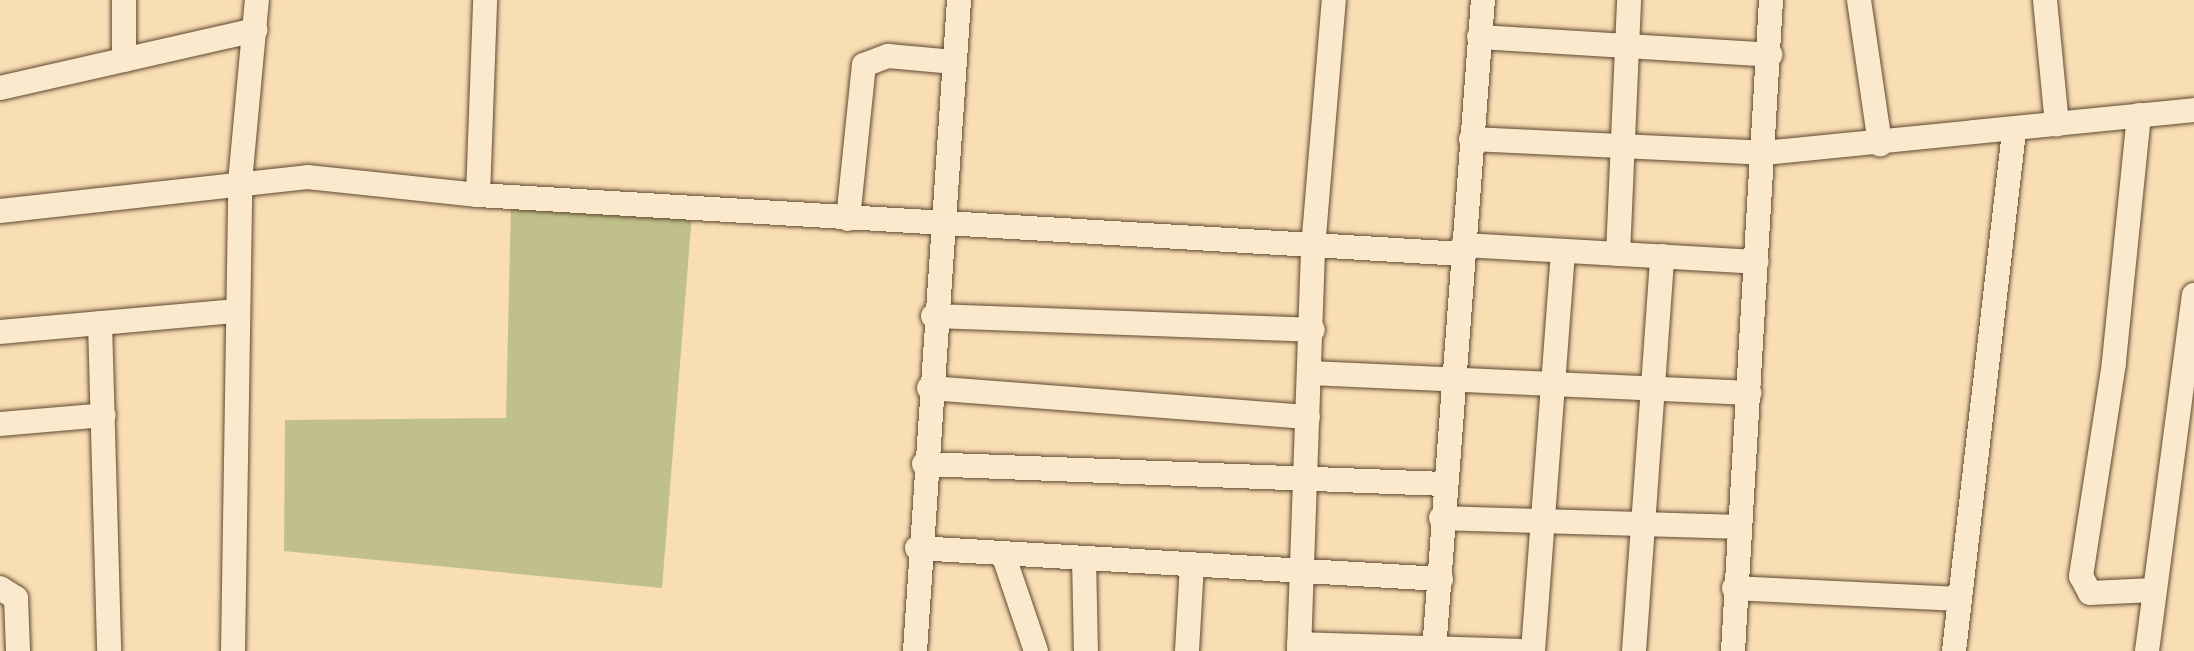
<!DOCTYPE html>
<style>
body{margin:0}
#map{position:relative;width:2194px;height:651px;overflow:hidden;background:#f9ddb3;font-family:"IM FELL Great Primer",serif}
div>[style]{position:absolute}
.green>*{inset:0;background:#c0c08a}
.roads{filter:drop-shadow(0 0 2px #5e4830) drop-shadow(0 0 2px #5e4830)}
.minor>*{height:24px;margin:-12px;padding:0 12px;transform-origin:12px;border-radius:12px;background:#fbe9ce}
span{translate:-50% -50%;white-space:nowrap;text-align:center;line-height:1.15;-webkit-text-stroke:7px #fbe9ce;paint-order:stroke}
</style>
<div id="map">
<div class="green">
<i style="clip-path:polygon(511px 203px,692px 214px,662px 588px,284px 551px,285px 420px,506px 418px)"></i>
</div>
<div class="roads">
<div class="minor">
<i style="left:124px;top:0;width:60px;rotate:90deg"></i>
<i style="left:1859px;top:0;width:146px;rotate:81.7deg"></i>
<i style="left:2045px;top:0;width:125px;rotate:84.5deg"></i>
<i style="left:1479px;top:37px;width:292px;rotate:3.5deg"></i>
<i style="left:0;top:88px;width:262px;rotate:-12.8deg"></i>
<i style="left:2139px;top:115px;width:249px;rotate:95.8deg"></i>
<i style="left:2114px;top:363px;width:216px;rotate:98.8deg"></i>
<i style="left:2081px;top:576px;width:19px;rotate:62deg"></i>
<i style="left:2090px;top:593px;width:63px;rotate:-2.7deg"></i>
<i style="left:1471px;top:139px;width:293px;rotate:2.7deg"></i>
<i style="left:1764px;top:153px;width:432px;rotate:-5.7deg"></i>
<i style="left:478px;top:195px;width:195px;rotate:-87.9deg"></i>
<i style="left:0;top:211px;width:309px;rotate:-6.3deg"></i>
<i style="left:307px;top:177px;width:172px;rotate:6deg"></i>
<i style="left:478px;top:195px;width:986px;rotate:3.43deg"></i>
<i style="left:848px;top:219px;width:155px;rotate:-84.1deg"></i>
<i style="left:864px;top:65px;width:26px;rotate:-21deg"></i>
<i style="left:888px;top:56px;width:66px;rotate:5.2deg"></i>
<i style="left:1463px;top:245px;width:294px;rotate:3.3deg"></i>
<i style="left:1618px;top:254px;width:254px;rotate:-87.5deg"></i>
<i style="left:933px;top:316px;width:380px;rotate:2.1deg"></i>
<i style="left:100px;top:323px;width:328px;rotate:88.4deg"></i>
<i style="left:0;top:332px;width:237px;rotate:-5.1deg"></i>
<i style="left:1311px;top:373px;width:439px;rotate:2.6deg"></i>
<i style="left:929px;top:388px;width:380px;rotate:4.4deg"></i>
<i style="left:0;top:424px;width:104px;rotate:-4.9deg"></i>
<i style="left:924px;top:464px;width:520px;rotate:2.2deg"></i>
<i style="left:1441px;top:518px;width:298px;rotate:1.7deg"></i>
<i style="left:917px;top:548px;width:525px;rotate:3.39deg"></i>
<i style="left:1003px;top:554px;width:102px;rotate:71.2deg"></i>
<i style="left:1084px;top:558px;width:93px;rotate:88.8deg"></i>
<i style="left:0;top:588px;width:19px;rotate:32deg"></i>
<i style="left:16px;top:598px;width:53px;rotate:87.8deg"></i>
<i style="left:1734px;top:588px;width:224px;rotate:2.8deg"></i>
<i style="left:1299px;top:644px;width:221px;rotate:1.8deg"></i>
<i style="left:233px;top:651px;width:469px;rotate:-89.1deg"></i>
<i style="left:240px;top:182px;width:183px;rotate:-84.7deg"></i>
<i style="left:915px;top:651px;width:652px;rotate:-86.13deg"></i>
<i style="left:1187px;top:651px;width:86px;rotate:-86.7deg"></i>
<i style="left:1299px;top:651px;width:403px;rotate:-88deg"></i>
<i style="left:1313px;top:248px;width:249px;rotate:-85.2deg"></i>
<i style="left:1434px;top:651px;width:653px;rotate:-85.7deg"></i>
<i style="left:1533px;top:651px;width:401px;rotate:-85.7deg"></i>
<i style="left:1634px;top:651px;width:396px;rotate:-85.9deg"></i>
<i style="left:1733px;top:651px;width:652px;rotate:-86.66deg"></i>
<i style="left:1954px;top:651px;width:522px;rotate:-83.41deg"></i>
<i style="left:2147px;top:651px;width:359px;rotate:-82.5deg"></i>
</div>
</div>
</div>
